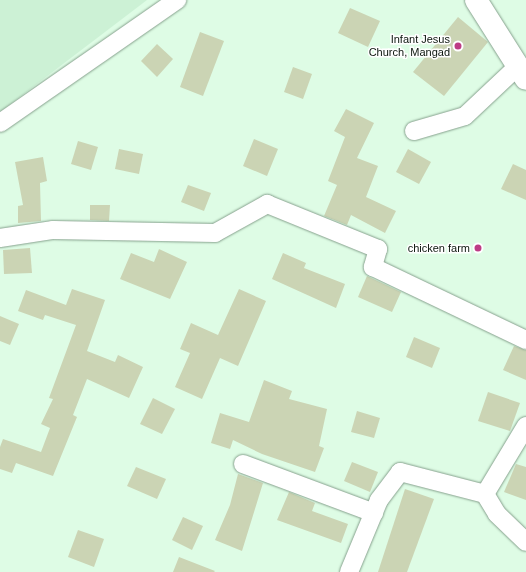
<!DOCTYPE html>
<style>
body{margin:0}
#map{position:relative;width:526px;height:572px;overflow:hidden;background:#defce5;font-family:Helvetica,sans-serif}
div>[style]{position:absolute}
.built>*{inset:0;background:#ccf1d5}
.building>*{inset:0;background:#cbd4b4}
.roads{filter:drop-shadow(0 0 1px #86a18d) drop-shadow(0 0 1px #86a18d)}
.minor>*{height:18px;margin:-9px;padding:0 9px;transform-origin:9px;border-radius:9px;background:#fff}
.highway>*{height:22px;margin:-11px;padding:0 11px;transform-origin:11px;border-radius:11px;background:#fff}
.dots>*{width:11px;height:11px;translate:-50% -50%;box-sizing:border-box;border:2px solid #fff;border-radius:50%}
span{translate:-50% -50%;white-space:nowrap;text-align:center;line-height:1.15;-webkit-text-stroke:3px #fff;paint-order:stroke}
.poi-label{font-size:11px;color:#0b150d}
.right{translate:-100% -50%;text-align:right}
</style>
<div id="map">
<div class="built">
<i style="clip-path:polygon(0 0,147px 0,0 112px)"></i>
</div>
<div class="building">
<i style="clip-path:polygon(350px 8px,380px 21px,368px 47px,338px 33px)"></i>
<i style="clip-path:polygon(458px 17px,488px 42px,444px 96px,413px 72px)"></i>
<i style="clip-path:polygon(200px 32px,224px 41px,203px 96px,180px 87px)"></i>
<i style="clip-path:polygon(157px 44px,173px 59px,157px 77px,141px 61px)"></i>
<i style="clip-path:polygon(293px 67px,312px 74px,303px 99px,284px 92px)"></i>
<i style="clip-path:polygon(346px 109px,374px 123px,357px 158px,378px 166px,366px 197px,396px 211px,385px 233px,351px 215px,347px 225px,324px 216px,337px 185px,328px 181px,345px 137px,334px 131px)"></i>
<i style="clip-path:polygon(254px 139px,278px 149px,267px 176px,243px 166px)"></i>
<i style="clip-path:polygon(78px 141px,98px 147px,91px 170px,71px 164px)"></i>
<i style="clip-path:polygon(119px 149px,143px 154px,139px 174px,115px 169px)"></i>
<i style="clip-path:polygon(408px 149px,431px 162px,419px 184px,396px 172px)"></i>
<i style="clip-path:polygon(43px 157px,47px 181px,40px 183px,41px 221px,18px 223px,18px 206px,23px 205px,15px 162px)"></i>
<i style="clip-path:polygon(513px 164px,526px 170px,526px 200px,501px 189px)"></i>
<i style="clip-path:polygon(188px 185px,211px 193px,204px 211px,181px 202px)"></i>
<i style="clip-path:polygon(90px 205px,110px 205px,109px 221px,90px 220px)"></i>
<i style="clip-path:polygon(30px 248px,32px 273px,4px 274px,3px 250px)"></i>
<i style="clip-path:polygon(159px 249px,187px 262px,170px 299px,120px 279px,131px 253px,154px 262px)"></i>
<i style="clip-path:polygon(283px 253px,306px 263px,304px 268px,345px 284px,336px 308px,272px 279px)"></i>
<i style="clip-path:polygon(367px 276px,401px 292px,392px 312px,358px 297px)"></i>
<i style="clip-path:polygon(72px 289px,105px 300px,87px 351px,115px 362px,118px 355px,143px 367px,129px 398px,87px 379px,73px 415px,77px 417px,53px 476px,16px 463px,12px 473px,0 469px,0 447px,3px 439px,41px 452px,50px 428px,41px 424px,53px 399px,49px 398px,76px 325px,45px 315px,43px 320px,18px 311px,26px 290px,66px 305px)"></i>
<i style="clip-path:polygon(239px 289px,266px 301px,238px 366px,220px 358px,202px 399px,175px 387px,190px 353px,180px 349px,191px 323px,218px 335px)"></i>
<i style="clip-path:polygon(0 316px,19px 324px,10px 345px,0 341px)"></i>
<i style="clip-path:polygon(414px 337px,440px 348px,432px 368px,406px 357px)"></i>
<i style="clip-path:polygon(514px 346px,526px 350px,526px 380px,503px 370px)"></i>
<i style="clip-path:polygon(264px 380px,292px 391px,289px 399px,327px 409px,319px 446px,324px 448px,315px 472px,262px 454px,233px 440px,230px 449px,211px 443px,220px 413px,249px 422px)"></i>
<i style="clip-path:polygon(488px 392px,520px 403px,510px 431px,478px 421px)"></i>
<i style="clip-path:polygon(153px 398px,175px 409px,162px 434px,140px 424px)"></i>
<i style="clip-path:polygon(357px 411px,380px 418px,374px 438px,351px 432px)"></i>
<i style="clip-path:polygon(352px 462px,378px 472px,370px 492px,344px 481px)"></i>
<i style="clip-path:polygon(516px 464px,526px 467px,526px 500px,504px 492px)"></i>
<i style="clip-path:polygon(136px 467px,166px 479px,157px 499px,127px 486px)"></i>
<i style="clip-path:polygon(238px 474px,263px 483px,242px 551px,215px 540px,230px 505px)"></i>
<i style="clip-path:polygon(405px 489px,434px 499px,407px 572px,378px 572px)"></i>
<i style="clip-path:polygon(289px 492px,315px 503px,312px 511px,348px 524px,341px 543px,277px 520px)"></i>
<i style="clip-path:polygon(183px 517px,203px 526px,192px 550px,172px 540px)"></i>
<i style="clip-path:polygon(78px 530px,104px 539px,94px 567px,68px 557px)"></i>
<i style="clip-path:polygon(179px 557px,215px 571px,214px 572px,173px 572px)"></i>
</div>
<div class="roads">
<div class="minor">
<i style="left:0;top:123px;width:216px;rotate:-34.8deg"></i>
<i style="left:414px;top:131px;width:53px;rotate:-16.4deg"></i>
<i style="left:465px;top:116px;width:73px;rotate:-43.3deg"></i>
<i style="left:0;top:238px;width:54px;rotate:-8.6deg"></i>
<i style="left:53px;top:230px;width:162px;rotate:1.1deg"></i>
<i style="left:215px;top:233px;width:60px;rotate:-29.1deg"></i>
<i style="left:267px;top:204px;width:120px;rotate:22.1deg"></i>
<i style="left:378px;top:249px;width:19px;rotate:106deg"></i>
<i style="left:373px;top:267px;width:170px;rotate:25.5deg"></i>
<i style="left:526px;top:426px;width:79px;rotate:121.1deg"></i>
<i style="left:485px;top:494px;width:23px;rotate:59deg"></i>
<i style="left:497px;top:514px;width:40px;rotate:44deg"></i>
<i style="left:243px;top:464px;width:140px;rotate:20.5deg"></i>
<i style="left:349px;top:572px;width:78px;rotate:-67.4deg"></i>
<i style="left:379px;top:500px;width:35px;rotate:-53deg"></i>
<i style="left:400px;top:472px;width:88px;rotate:14.5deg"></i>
</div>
<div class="highway">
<i style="left:476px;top:0;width:93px;rotate:57.7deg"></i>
</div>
</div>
<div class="dots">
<i style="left:458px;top:46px;background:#bd3c85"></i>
<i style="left:478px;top:248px;background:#bd3c85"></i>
</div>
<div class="poi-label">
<span class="right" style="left:450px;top:46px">Infant Jesus<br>Church, Mangad</span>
<span class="right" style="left:470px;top:248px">chicken farm</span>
</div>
</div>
